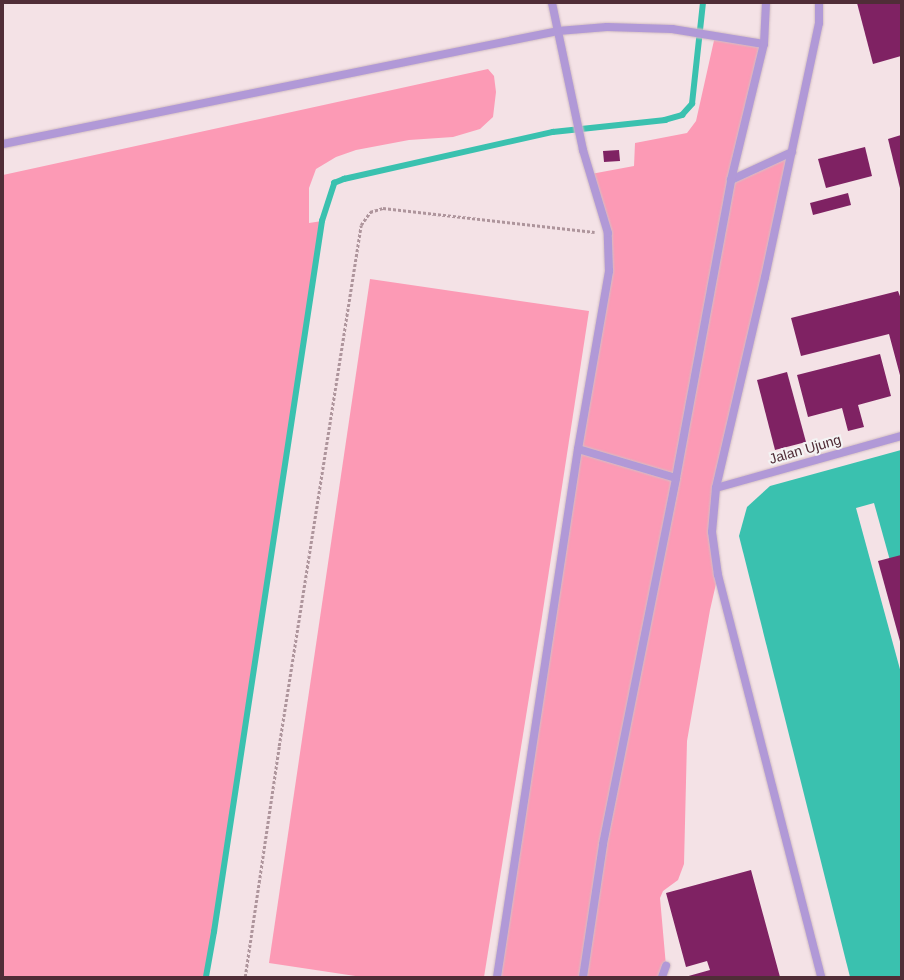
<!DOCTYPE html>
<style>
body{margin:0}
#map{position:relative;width:904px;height:980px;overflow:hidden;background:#f4e2e6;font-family:Arial,sans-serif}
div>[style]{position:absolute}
.green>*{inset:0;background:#fc9ab5}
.water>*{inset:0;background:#3ac1af}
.pier>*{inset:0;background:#f4e2e6}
.stream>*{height:5.5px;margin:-2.75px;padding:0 2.75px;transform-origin:2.75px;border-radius:2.75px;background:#3ac1af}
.building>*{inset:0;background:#7f2263}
.path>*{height:2.5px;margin-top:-1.25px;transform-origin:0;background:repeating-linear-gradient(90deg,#ae959c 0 3px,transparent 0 5px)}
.roads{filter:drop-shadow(0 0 1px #d3bec3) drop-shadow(0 0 1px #d3bec3)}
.lane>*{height:8px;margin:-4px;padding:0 4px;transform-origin:4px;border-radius:4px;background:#b199d7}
span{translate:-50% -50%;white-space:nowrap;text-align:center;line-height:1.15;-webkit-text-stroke:4px #f4f4f4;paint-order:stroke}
.street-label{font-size:14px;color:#502d37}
.frame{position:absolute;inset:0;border:4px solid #502d37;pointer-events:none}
</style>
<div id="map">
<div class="green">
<i style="clip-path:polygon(715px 36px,764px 44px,731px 180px,792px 152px,716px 488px,712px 532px,718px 575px,710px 610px,687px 741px,684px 864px,678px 880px,663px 891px,660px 898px,666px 966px,662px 977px,497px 977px,609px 271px,608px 233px,591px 174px,634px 166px,635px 143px,687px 133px,696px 121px)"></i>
<i style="clip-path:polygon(488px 69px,494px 76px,496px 92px,493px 117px,480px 129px,453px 137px,409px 140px,356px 150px,336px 157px,316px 169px,309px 188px,309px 223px,322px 221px,214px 932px,206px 977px,3px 977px,3px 175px)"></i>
<i style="clip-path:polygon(370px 279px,589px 311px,541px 623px,484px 977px,362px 977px,269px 963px)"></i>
</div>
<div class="water">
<i style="clip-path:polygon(901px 450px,901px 977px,850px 977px,739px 536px,747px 507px,770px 486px)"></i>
</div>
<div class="pier">
<i style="clip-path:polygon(874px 503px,901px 600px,901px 673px,856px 508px)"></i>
</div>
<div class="stream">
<i style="left:206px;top:977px;width:46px;rotate:-79.9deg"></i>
<i style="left:214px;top:932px;width:719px;rotate:-81.36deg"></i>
<i style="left:322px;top:221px;width:40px;rotate:-72deg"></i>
<i style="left:334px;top:183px;width:11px;rotate:-22deg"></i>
<i style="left:344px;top:179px;width:214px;rotate:-12.7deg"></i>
<i style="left:553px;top:132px;width:113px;rotate:-6.1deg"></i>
<i style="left:665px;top:120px;width:18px;rotate:-16deg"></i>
<i style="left:682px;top:115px;width:15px;rotate:-48deg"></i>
<i style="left:692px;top:104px;width:102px;rotate:-83.8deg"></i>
</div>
<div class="building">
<i style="clip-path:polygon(857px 3px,901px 3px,901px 56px,873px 64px)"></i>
<i style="clip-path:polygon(901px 135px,901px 188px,900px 188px,888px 139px)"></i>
<i style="clip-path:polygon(865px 147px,872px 176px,826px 188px,818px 159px)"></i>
<i style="clip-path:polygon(619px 150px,620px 161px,604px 162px,603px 151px)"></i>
<i style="clip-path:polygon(848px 193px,851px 205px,813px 215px,810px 203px)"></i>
<i style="clip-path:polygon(898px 291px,901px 299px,901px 379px,889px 334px,801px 356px,791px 318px)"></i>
<i style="clip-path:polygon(880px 354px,891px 396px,858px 405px,864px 427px,848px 431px,842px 408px,808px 417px,797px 375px)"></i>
<i style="clip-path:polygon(787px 372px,806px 442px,775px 450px,757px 380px)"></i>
<i style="clip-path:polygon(901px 555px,901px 645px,878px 561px)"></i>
<i style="clip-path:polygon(751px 870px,780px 977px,685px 977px,710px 970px,707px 961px,686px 967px,666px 893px)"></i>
</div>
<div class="path">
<i style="left:245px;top:977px;width:233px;rotate:-81.6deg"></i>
<i style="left:279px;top:746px;width:527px;rotate:-81.06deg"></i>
<i style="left:361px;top:225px;width:16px;rotate:-55deg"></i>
<i style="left:370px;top:212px;width:14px;rotate:-17deg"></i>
<i style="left:383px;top:208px;width:213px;rotate:6.5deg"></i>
</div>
<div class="roads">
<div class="lane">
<i style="left:819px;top:3px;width:20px;rotate:90deg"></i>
<i style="left:819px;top:23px;width:260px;rotate:102deg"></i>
<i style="left:765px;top:277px;width:217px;rotate:103.1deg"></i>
<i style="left:716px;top:488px;width:44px;rotate:95.2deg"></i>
<i style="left:712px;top:532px;width:43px;rotate:82.1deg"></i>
<i style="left:718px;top:575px;width:415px;rotate:75.6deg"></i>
<i style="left:3px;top:144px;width:566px;rotate:-11.51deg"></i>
<i style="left:558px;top:31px;width:49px;rotate:-4.7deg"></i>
<i style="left:607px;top:27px;width:65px;rotate:1.8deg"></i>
<i style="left:672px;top:29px;width:93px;rotate:9.3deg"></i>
<i style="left:731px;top:180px;width:67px;rotate:-24.7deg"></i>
<i style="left:578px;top:449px;width:102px;rotate:16.5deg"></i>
<i style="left:716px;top:488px;width:192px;rotate:-15.7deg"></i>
<i style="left:497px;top:977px;width:534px;rotate:-81.28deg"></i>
<i style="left:578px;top:449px;width:181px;rotate:-80.1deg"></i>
<i style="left:609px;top:271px;width:38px;rotate:-92deg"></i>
<i style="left:608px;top:233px;width:87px;rotate:-106.8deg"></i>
<i style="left:583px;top:150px;width:150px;rotate:-101.9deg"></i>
<i style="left:583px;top:977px;width:134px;rotate:-81.4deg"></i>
<i style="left:603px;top:844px;width:373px;rotate:-78.7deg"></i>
<i style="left:676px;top:478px;width:303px;rotate:-79.5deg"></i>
<i style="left:731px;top:180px;width:140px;rotate:-76.4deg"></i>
<i style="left:764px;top:44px;width:41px;rotate:-87.2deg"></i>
<i style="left:662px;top:977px;width:12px;rotate:-70deg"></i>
</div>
</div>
<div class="street-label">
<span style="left:805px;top:449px;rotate:-16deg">Jalan Ujung</span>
</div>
<div class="frame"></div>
</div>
